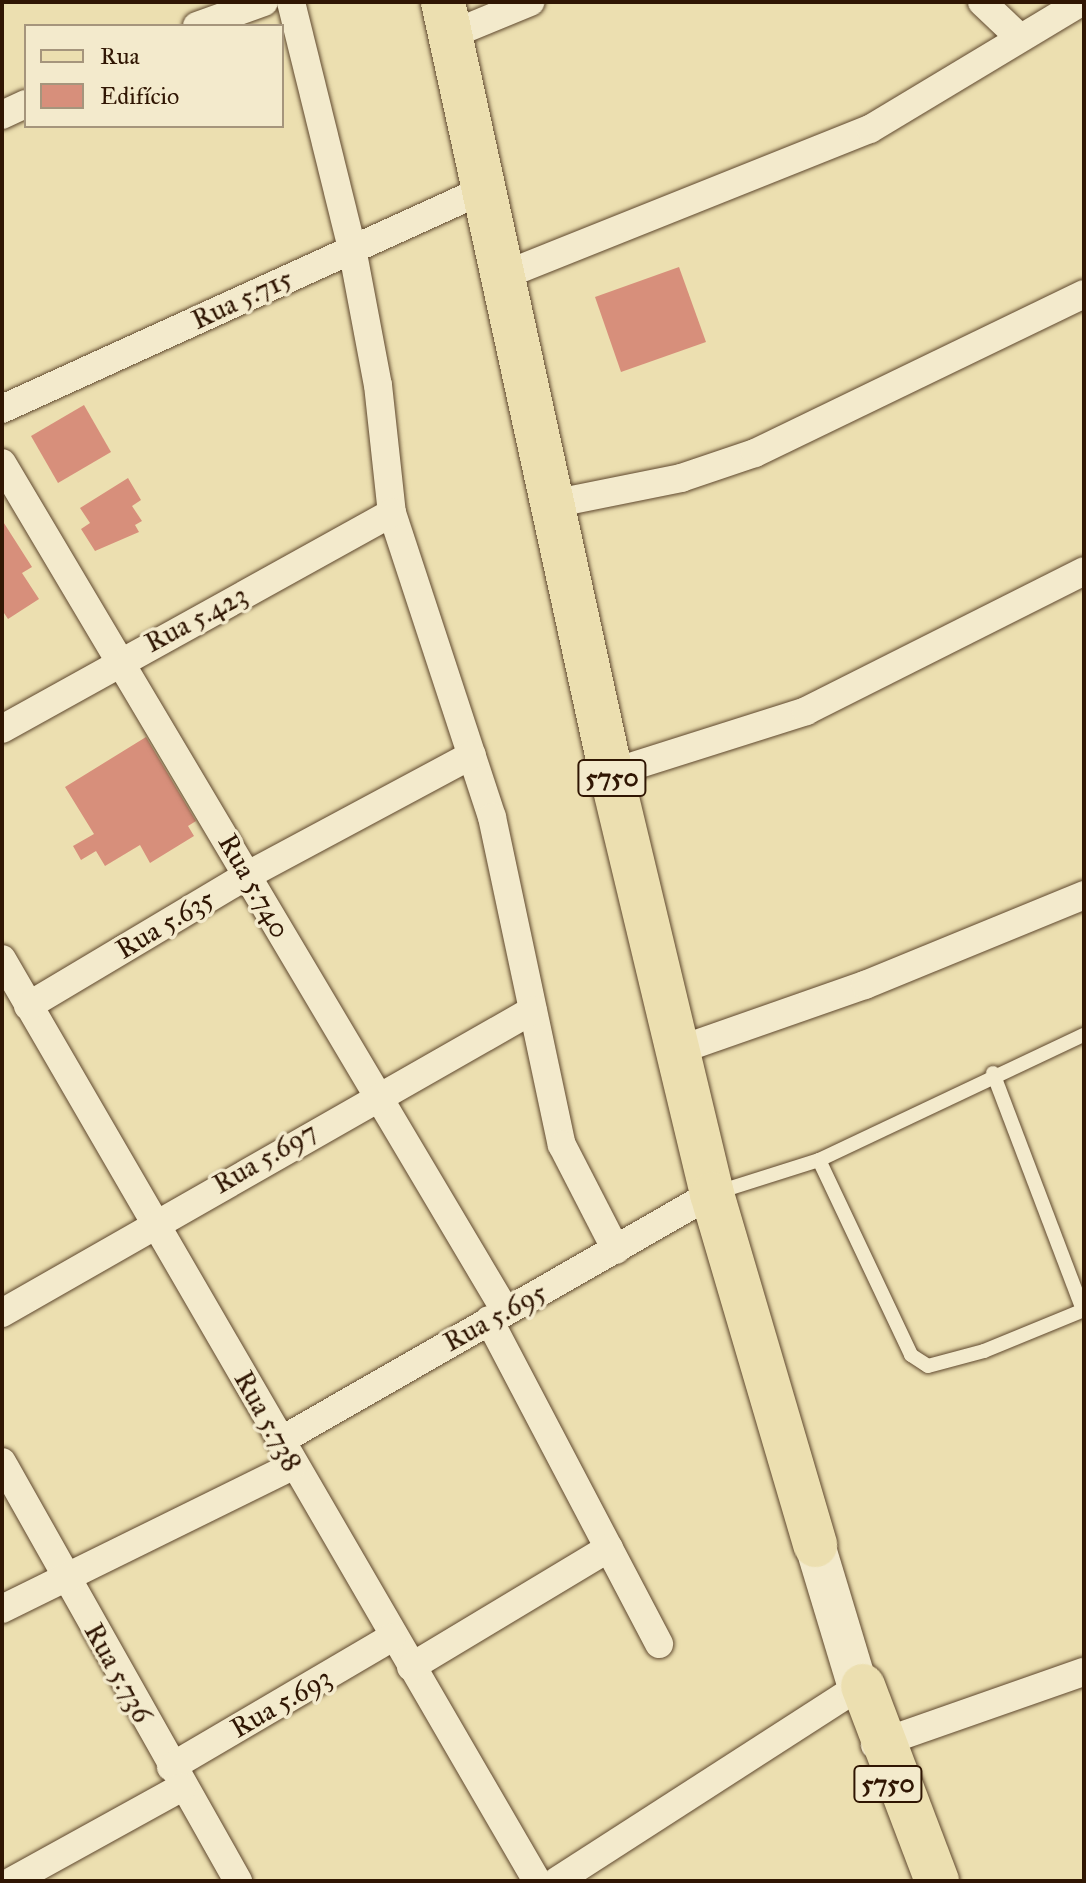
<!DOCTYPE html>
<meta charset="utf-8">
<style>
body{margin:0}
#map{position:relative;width:1086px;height:1883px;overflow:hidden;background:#ecdfb0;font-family:"IM FELL Great Primer",serif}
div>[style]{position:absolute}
.building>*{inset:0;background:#d78f7b}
.roads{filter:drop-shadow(0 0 2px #5f482e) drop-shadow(0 0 2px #5f482e)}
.lane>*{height:14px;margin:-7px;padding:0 7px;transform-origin:7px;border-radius:7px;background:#f3eacc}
.street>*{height:28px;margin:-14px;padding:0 14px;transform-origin:14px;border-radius:14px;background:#f3eacc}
.secondary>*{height:40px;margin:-20px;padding:0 20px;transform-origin:20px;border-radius:20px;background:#f3eacc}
.primary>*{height:44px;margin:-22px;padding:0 22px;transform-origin:22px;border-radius:22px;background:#ecdfb0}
span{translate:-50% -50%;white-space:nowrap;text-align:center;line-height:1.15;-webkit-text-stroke:7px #f3eacc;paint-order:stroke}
.shield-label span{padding:2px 6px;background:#f3eacc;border:2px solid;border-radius:6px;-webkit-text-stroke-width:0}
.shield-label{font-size:26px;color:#301603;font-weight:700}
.street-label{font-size:28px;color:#301603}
.frame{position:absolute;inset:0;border:4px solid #301603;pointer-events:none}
.legend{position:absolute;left:24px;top:24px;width:260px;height:104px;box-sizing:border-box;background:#f3eacc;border:2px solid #a5957c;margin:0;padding:10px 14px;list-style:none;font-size:24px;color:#301603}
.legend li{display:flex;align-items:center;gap:16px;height:40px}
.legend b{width:40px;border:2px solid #a5957c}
</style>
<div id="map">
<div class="building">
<i style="clip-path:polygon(679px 267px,706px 342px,621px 372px,595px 297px)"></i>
<i style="clip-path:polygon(84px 405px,111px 452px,58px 483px,31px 436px)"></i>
<i style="clip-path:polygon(128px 478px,141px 500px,132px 506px,142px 521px,135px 525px,139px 532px,95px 551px,81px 529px,90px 523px,80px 508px)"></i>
<i style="clip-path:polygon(2px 520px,32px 567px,22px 573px,39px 599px,8px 619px,2px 610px)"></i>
<i style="clip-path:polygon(146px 737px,196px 821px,188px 826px,194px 836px,150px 863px,140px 845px,105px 866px,96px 851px,81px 860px,73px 846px,94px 834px,65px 787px)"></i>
</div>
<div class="roads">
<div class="lane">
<i style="left:993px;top:1073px;width:254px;rotate:69.2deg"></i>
<i style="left:819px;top:1160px;width:216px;rotate:64.7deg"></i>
<i style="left:911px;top:1355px;width:20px;rotate:33deg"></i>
<i style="left:928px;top:1366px;width:58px;rotate:-15deg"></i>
<i style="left:984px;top:1351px;width:108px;rotate:-22.3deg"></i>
<i style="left:718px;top:1192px;width:106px;rotate:-17.6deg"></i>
<i style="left:819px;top:1160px;width:293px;rotate:-25.3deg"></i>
</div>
<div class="street">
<i style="left:291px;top:2px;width:253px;rotate:76.1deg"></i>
<i style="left:352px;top:248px;width:139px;rotate:79.3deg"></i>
<i style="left:378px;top:385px;width:129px;rotate:83.8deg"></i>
<i style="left:392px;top:513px;width:320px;rotate:71.8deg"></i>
<i style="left:492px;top:817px;width:335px;rotate:78deg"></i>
<i style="left:562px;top:1145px;width:118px;rotate:62.8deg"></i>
<i style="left:982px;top:2px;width:50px;rotate:43.4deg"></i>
<i style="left:197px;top:26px;width:71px;rotate:-19.7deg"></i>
<i style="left:450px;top:35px;width:87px;rotate:-22.4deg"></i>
<i style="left:2px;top:115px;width:26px;rotate:-25deg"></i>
<i style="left:502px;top:276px;width:396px;rotate:-21.8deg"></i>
<i style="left:870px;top:129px;width:246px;rotate:-31deg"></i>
<i style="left:2px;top:409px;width:529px;rotate:-24.48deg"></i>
<i style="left:2px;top:463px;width:985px;rotate:59.3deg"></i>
<i style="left:552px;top:504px;width:132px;rotate:-11.4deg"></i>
<i style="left:681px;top:478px;width:78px;rotate:-18.7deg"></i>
<i style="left:755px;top:453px;width:365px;rotate:-25.8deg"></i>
<i style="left:2px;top:729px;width:446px;rotate:-29deg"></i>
<i style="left:611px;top:773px;width:205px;rotate:-17.6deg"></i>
<i style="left:806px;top:711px;width:311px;rotate:-26.7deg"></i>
<i style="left:2px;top:959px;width:1066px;rotate:59.88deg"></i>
<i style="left:28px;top:1006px;width:256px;rotate:-30.8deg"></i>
<i style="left:248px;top:875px;width:254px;rotate:-28.2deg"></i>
<i style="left:679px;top:1050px;width:197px;rotate:-19.3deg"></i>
<i style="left:865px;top:985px;width:237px;rotate:-22.3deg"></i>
<i style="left:2px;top:1313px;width:611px;rotate:-29.71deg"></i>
<i style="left:489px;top:1320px;width:366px;rotate:62.3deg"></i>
<i style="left:280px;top:1441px;width:498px;rotate:-29.8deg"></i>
<i style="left:2px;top:1462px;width:481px;rotate:60.6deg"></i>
<i style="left:2px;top:1609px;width:324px;rotate:-26.2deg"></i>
<i style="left:411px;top:1667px;width:231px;rotate:-31deg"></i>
<i style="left:875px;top:1745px;width:221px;rotate:-19.3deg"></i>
<i style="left:171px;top:1767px;width:255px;rotate:-30.4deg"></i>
<i style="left:12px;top:1881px;width:194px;rotate:-28.9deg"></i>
<i style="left:557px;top:1881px;width:358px;rotate:-32.8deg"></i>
</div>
<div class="secondary">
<i style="left:815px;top:1545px;width:148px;rotate:73.2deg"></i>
</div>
<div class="primary">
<i style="left:443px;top:2px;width:789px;rotate:77.71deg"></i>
<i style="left:611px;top:773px;width:433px;rotate:76.5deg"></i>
<i style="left:712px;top:1194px;width:366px;rotate:73.6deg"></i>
<i style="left:863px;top:1686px;width:209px;rotate:69.2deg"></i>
</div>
</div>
<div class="shield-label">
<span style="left:612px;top:778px">5750</span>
<span style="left:888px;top:1784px">5750</span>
</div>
<div class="street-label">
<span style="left:242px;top:299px;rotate:-25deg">Rua 5.715</span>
<span style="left:196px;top:619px;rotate:-28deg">Rua 5.423</span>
<span style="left:254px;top:886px;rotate:60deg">Rua 5.740</span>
<span style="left:165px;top:924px;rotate:-31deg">Rua 5.635</span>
<span style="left:265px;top:1158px;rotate:-30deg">Rua 5.697</span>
<span style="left:495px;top:1317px;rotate:-29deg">Rua 5.695</span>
<span style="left:268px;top:1421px;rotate:61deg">Rua 5.738</span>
<span style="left:118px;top:1673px;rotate:61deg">Rua 5.736</span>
<span style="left:281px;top:1703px;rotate:-30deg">Rua 5.693</span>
</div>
<div class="frame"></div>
<ul class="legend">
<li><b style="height:10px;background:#ecdfb0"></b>Rua</li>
<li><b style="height:22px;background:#d78f7b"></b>Edifício</li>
</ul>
</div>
